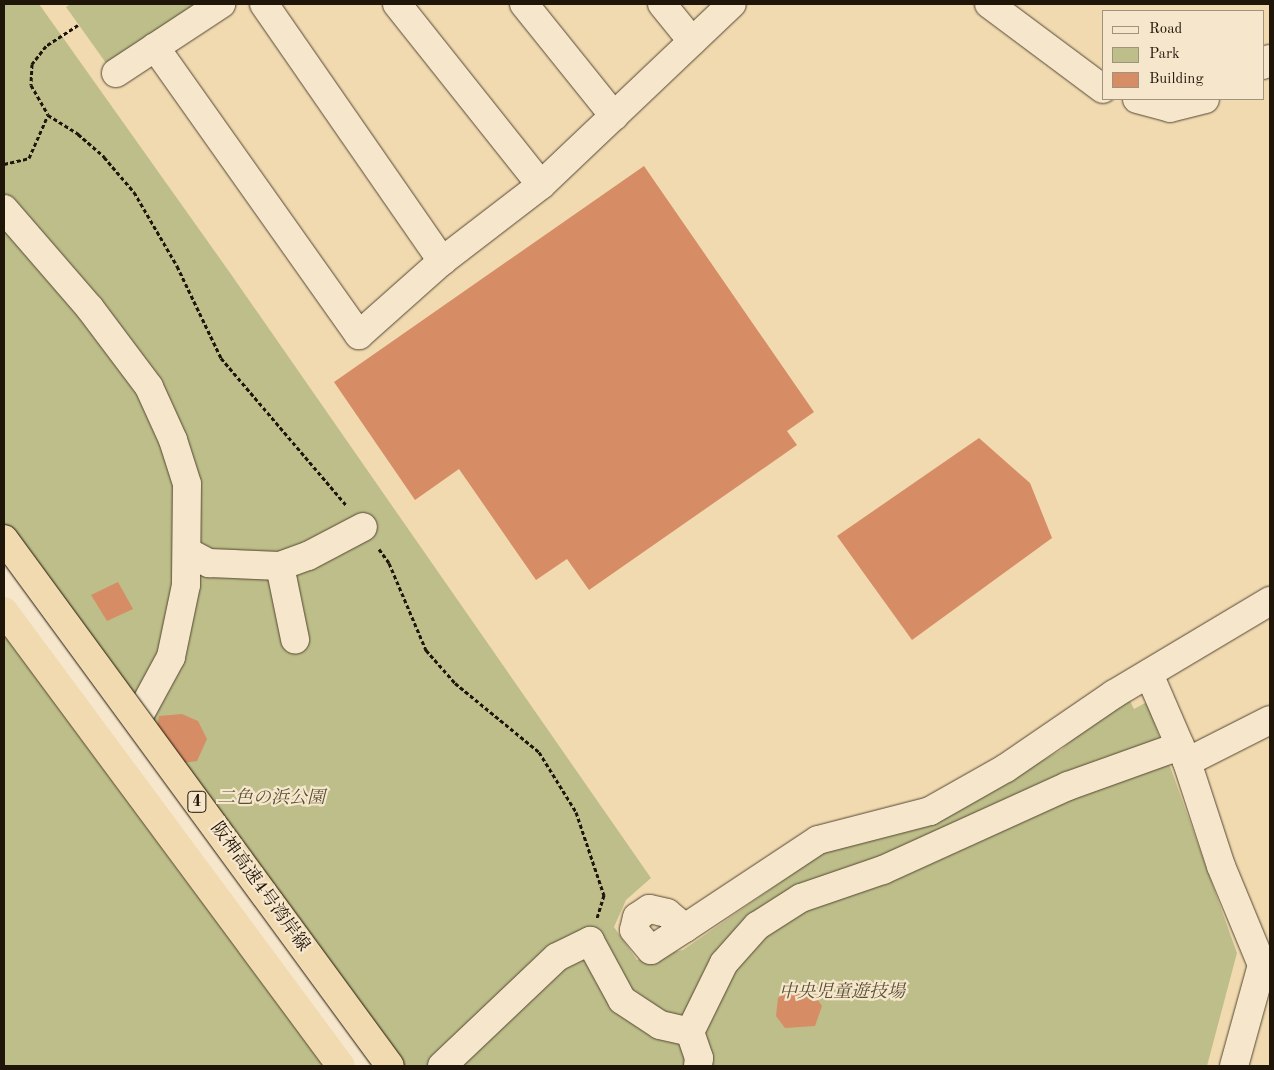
<!DOCTYPE html>
<meta charset="utf-8">
<style>
body{margin:0}
#map{position:relative;width:1274px;height:1070px;overflow:hidden;background:#f1dab0;font-family:"Old Standard TT","Noto Serif JP",serif}
div>[style]{position:absolute}
.green>*{inset:0;background:#bdbe89}
.building>*{inset:0;background:#d68d65}
.path>*{height:3px;margin-top:-1.5px;transform-origin:0;background:repeating-linear-gradient(90deg,#201509 0 4px,transparent 0 6.5px)}
.roads{filter:drop-shadow(0 0 1px #544633) drop-shadow(0 0 1px #544633)}
.minor>*{height:28px;margin:-14px;padding:0 14px;transform-origin:14px;border-radius:14px;background:#f6e7cc}
.highway>*{height:28px;margin:-14px;padding:0 14px;transform-origin:14px;border-radius:14px;background:#f1dab0}
.bridges{filter:drop-shadow(0 0 1px #201509) drop-shadow(0 0 1px #201509)}
.highway-bridge>*{height:28px;margin:-14px;padding:0 14px;transform-origin:14px;border-radius:14px;background:#f1dab0}
span{translate:-50% -50%;white-space:nowrap;text-align:center;line-height:1.15;-webkit-text-stroke:4.5px #f6e7cc;paint-order:stroke}
.shield-label span{padding:1px 4px;background:#f6e7cc;border:1px solid;border-radius:4px;-webkit-text-stroke-width:0}
.shield-label{font-size:16px;color:#201509;font-weight:700}
.park-label{font-size:18px;color:#575036;font-style:italic}
.street-label{font-size:18px;color:#201509}
.frame{position:absolute;inset:0;border:5px solid #201509;pointer-events:none}
.legend{position:absolute;left:1102px;top:10px;width:162px;height:90px;box-sizing:border-box;background:#f6e7cc;border:1px solid #a0937e;margin:0;padding:6px 9px;list-style:none;font-size:15px;color:#201509}
.legend li{display:flex;align-items:center;gap:10px;height:25px}
.legend b{width:25px;border:1px solid #a0937e}
</style>
<div id="map">
<div class="green">
<i style="clip-path:polygon(4px 4px,39px 4px,228px 270px,651px 878px,626px 900px,614px 927px,637px 960px,683px 950px,830px 848px,949px 813px,1061px 750px,1088px 725px,1130px 701px,1134px 709px,1147px 702px,1237px 953px,1207px 1066px,4px 1066px)"></i>
<i style="clip-path:polygon(71px 4px,202px 4px,106px 63px,66px 7px)"></i>
</div>
<div class="building">
<i style="clip-path:polygon(644px 166px,814px 412px,787px 431px,797px 445px,589px 590px,567px 559px,536px 580px,459px 469px,415px 500px,334px 382px)"></i>
<i style="clip-path:polygon(979px 438px,1030px 483px,1052px 538px,912px 640px,837px 536px)"></i>
<i style="clip-path:polygon(118px 582px,133px 609px,107px 621px,91px 595px)"></i>
<i style="clip-path:polygon(182px 714px,198px 721px,207px 739px,197px 761px,176px 764px,155px 736px,159px 716px)"></i>
<i style="clip-path:polygon(810px 989px,822px 1006px,815px 1026px,785px 1028px,776px 1016px,778px 998px,789px 990px)"></i>
</div>
<div class="path">
<i style="left:78px;top:25px;width:38px;rotate:147deg"></i>
<i style="left:46px;top:46px;width:23px;rotate:128deg"></i>
<i style="left:32px;top:64px;width:21px;rotate:93deg"></i>
<i style="left:31px;top:85px;width:34px;rotate:60deg"></i>
<i style="left:48px;top:115px;width:36px;rotate:32deg"></i>
<i style="left:78px;top:134px;width:35px;rotate:41deg"></i>
<i style="left:104px;top:157px;width:46px;rotate:49.4deg"></i>
<i style="left:134px;top:192px;width:86px;rotate:59.8deg"></i>
<i style="left:177px;top:266px;width:102px;rotate:64.4deg"></i>
<i style="left:221px;top:358px;width:194px;rotate:49.6deg"></i>
<i style="left:4px;top:164px;width:26px;rotate:-13deg"></i>
<i style="left:29px;top:158px;width:47px;rotate:-66.2deg"></i>
<i style="left:379px;top:549px;width:17px;rotate:54deg"></i>
<i style="left:389px;top:563px;width:95px;rotate:67deg"></i>
<i style="left:426px;top:650px;width:44px;rotate:48.7deg"></i>
<i style="left:455px;top:683px;width:109px;rotate:39.4deg"></i>
<i style="left:539px;top:752px;width:70px;rotate:58.3deg"></i>
<i style="left:576px;top:812px;width:88px;rotate:71.4deg"></i>
<i style="left:604px;top:895px;width:24px;rotate:107deg"></i>
</div>
<div class="roads">
<div class="minor">
<i style="left:264px;top:4px;width:313px;rotate:55.3deg"></i>
<i style="left:442px;top:261px;width:125px;rotate:-37.5deg"></i>
<i style="left:541px;top:185px;width:263px;rotate:-43.5deg"></i>
<i style="left:397px;top:4px;width:231px;rotate:51.5deg"></i>
<i style="left:524px;top:4px;width:144px;rotate:51.2deg"></i>
<i style="left:662px;top:4px;width:48px;rotate:51deg"></i>
<i style="left:989px;top:4px;width:142px;rotate:36.7deg"></i>
<i style="left:155px;top:47px;width:353px;rotate:54.7deg"></i>
<i style="left:359px;top:335px;width:111px;rotate:-41.7deg"></i>
<i style="left:1263px;top:65px;width:9px;rotate:-41deg"></i>
<i style="left:116px;top:73px;width:126px;rotate:-33.3deg"></i>
<i style="left:1137px;top:99px;width:34px;rotate:15deg"></i>
<i style="left:1170px;top:108px;width:36px;rotate:-14deg"></i>
<i style="left:4px;top:209px;width:130px;rotate:49.1deg"></i>
<i style="left:89px;top:307px;width:100px;rotate:53.1deg"></i>
<i style="left:149px;top:387px;width:58px;rotate:65.6deg"></i>
<i style="left:173px;top:440px;width:46px;rotate:72.3deg"></i>
<i style="left:187px;top:484px;width:101px;rotate:90.6deg"></i>
<i style="left:186px;top:585px;width:74px;rotate:101.8deg"></i>
<i style="left:171px;top:657px;width:92px;rotate:118.5deg"></i>
<i style="left:188px;top:552px;width:24px;rotate:28deg"></i>
<i style="left:209px;top:563px;width:71px;rotate:2.4deg"></i>
<i style="left:280px;top:566px;width:30px;rotate:-20deg"></i>
<i style="left:308px;top:556px;width:62px;rotate:-27.8deg"></i>
<i style="left:280px;top:566px;width:75px;rotate:78.4deg"></i>
<i style="left:4px;top:574px;width:612px;rotate:53.5deg"></i>
<i style="left:1149px;top:674px;width:96px;rotate:66.6deg"></i>
<i style="left:685px;top:928px;width:23px;rotate:-140deg"></i>
<i style="left:667px;top:913px;width:18px;rotate:-167deg"></i>
<i style="left:649px;top:909px;width:14px;rotate:146deg"></i>
<i style="left:637px;top:917px;width:13px;rotate:103deg"></i>
<i style="left:634px;top:930px;width:26px;rotate:50deg"></i>
<i style="left:651px;top:950px;width:40px;rotate:-32.9deg"></i>
<i style="left:685px;top:928px;width:159px;rotate:-33.5deg"></i>
<i style="left:818px;top:840px;width:116px;rotate:-14.5deg"></i>
<i style="left:930px;top:811px;width:87px;rotate:-29.5deg"></i>
<i style="left:1006px;top:768px;width:131px;rotate:-34.4deg"></i>
<i style="left:1114px;top:694px;width:182px;rotate:-30.8deg"></i>
<i style="left:442px;top:1066px;width:158px;rotate:-43.5deg"></i>
<i style="left:557px;top:957px;width:37px;rotate:-26deg"></i>
<i style="left:590px;top:941px;width:67px;rotate:61.5deg"></i>
<i style="left:622px;top:1000px;width:45px;rotate:33.3deg"></i>
<i style="left:660px;top:1025px;width:31px;rotate:13deg"></i>
<i style="left:698px;top:1066px;width:8px;rotate:-83deg"></i>
<i style="left:699px;top:1058px;width:28px;rotate:-109deg"></i>
<i style="left:690px;top:1032px;width:77px;rotate:-63.8deg"></i>
<i style="left:724px;top:963px;width:50px;rotate:-48.3deg"></i>
<i style="left:757px;top:926px;width:52px;rotate:-32.5deg"></i>
<i style="left:801px;top:898px;width:87px;rotate:-18.9deg"></i>
<i style="left:883px;top:870px;width:203px;rotate:-24.4deg"></i>
<i style="left:1068px;top:786px;width:119px;rotate:-19.7deg"></i>
<i style="left:1234px;top:1066px;width:105px;rotate:-74.5deg"></i>
<i style="left:1262px;top:965px;width:107px;rotate:-112.5deg"></i>
<i style="left:1221px;top:866px;width:109px;rotate:-108.1deg"></i>
<i style="left:1187px;top:762px;width:93px;rotate:-26.8deg"></i>
</div>
<div class="highway">
<i style="left:4px;top:611px;width:566px;rotate:53.47deg"></i>
</div>
</div>
<div class="bridges">
<div class="highway-bridge">
<i style="left:4px;top:539px;width:653px;rotate:53.78deg"></i>
</div>
</div>
<div class="shield-label">
<span style="left:197px;top:802px">4</span>
</div>
<div class="park-label">
<span style="left:271px;top:798px">二色の浜公園</span>
<span style="left:842px;top:992px">中央児童遊技場</span>
</div>
<div class="street-label">
<span style="left:260px;top:887px;rotate:54deg">阪神高速4号湾岸線</span>
</div>
<div class="frame"></div>
<ul class="legend">
<li><b style="height:6px;background:#f6e7cc"></b>Road</li>
<li><b style="height:14px;background:#bdbe89"></b>Park</li>
<li><b style="height:14px;background:#d68d65"></b>Building</li>
</ul>
</div>
